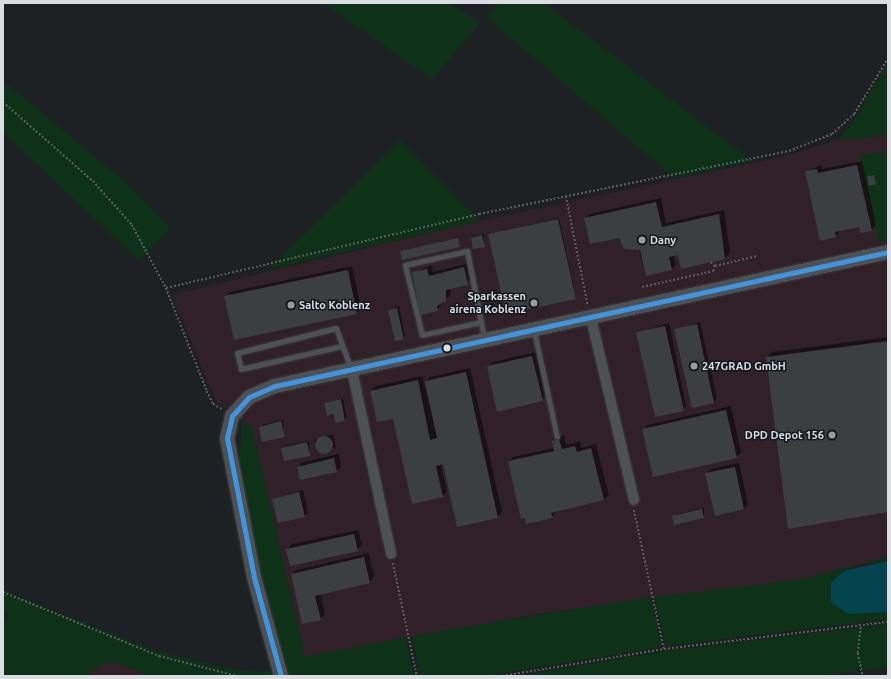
<!DOCTYPE html>
<style>
body{margin:0}
#map{position:relative;width:891px;height:679px;overflow:hidden;background:#1e2124;font-family:Ubuntu,sans-serif}
div>[style]{position:absolute}
.commercial>*{inset:0;background:#302128}
.green>*{inset:0;background:#0e3217}
.water>*{inset:0;background:#03444e}
.shadow>*{inset:0;background:#0007}
.building>*{inset:0;background:#3c3f42}
.round{border-radius:50%}
.path>*{height:1.5px;margin-top:-0.75px;transform-origin:0;background:repeating-linear-gradient(90deg,#595b5e 0 2px,transparent 0 4px)}
.roads{filter:drop-shadow(0 0 1px #3a3d40) drop-shadow(0 0 1px #3a3d40)}
.lane>*{height:5px;margin:-2.5px;padding:0 2.5px;transform-origin:2.5px;border-radius:2.5px;background:#4e5154}
.street>*{height:10px;margin:-5px;padding:0 5px;transform-origin:5px;border-radius:5px;background:#4e5154}
.secondary>*{height:14px;margin:-7px;padding:0 7px;transform-origin:7px;border-radius:7px;background:#4e5154}
.bus-1>*{height:5px;margin:-2.5px;padding:0 2.5px;transform-origin:2.5px;border-radius:2.5px;background:#4094de}
.dots>*{width:11px;height:11px;translate:-50% -50%;box-sizing:border-box;border:2px solid #12181d;border-radius:50%}
span{translate:-50% -50%;white-space:nowrap;text-align:center;line-height:1.15;-webkit-text-stroke:3px #12181d;paint-order:stroke}
.poi-label{font-size:11px;color:#dadee2;font-weight:700}
.left{translate:0 -50%;text-align:left}
.right{translate:-100% -50%;text-align:right}
.frame{position:absolute;inset:0;border:4px solid #dadee2;pointer-events:none}
</style>
<div id="map">
<div class="commercial">
<i style="clip-path:polygon(888px 135px,888px 557px,797px 580px,537px 614px,305px 657px,252px 428px,216px 402px,172px 295px,480px 221px,781px 157px,839px 140px)"></i>
<i style="clip-path:polygon(117px 663px,149px 676px,87px 676px,102px 664px)"></i>
</div>
<div class="green">
<i style="clip-path:polygon(323px 3px,449px 3px,481px 23px,432px 79px)"></i>
<i style="clip-path:polygon(500px 3px,544px 3px,752px 161px,674px 178px,486px 17px)"></i>
<i style="clip-path:polygon(888px 62px,888px 135px,839px 140px,856px 117px)"></i>
<i style="clip-path:polygon(7px 84px,122px 179px,170px 228px,139px 261px,3px 132px,3px 88px)"></i>
<i style="clip-path:polygon(400px 140px,480px 221px,269px 269px)"></i>
<i style="clip-path:polygon(888px 152px,888px 240px,879px 242px,860px 155px)"></i>
<i style="clip-path:polygon(242px 421px,252px 428px,305px 657px,406px 637px,414px 676px,290px 676px,262px 578px,239px 467px)"></i>
<i style="clip-path:polygon(888px 557px,888px 561px,852px 566px,835px 581px,865px 615px,888px 612px,888px 619px,666px 646px,655px 597px,797px 580px)"></i>
<i style="clip-path:polygon(3px 591px,158px 652px,237px 670px,265px 672px,270px 669px,272px 676px,149px 676px,117px 663px,102px 664px,87px 676px,3px 676px,3px 624px,10px 615px,3px 612px)"></i>
<i style="clip-path:polygon(651px 597px,661px 647px,485px 676px,420px 676px,412px 636px)"></i>
<i style="clip-path:polygon(888px 624px,888px 667px,815px 676px,519px 676px,664px 651px)"></i>
</div>
<div class="water">
<i style="clip-path:polygon(888px 561px,888px 612px,848px 614px,831px 602px,831px 583px,844px 571px)"></i>
</div>
<div class="shadow">
<i style="clip-path:polygon(862px 161px,876px 225px,871px 230px,859px 225px,840px 230px,836px 237px,806px 172px,821px 165px,822px 169px)"></i>
<i style="clip-path:polygon(661px 198px,666px 223px,724px 210px,730px 253px,725px 258px,682px 267px,679px 254px,674px 255px,676px 265px,671px 270px,646px 275px,639px 250px,585px 219px,590px 214px)"></i>
<i style="clip-path:polygon(559px 218px,576px 297px,575px 298px,490px 234px)"></i>
<i style="clip-path:polygon(484px 234px,484px 246px,472px 238px,474px 236px)"></i>
<i style="clip-path:polygon(458px 238px,459px 246px,402px 251px)"></i>
<i style="clip-path:polygon(469px 263px,472px 279px,451px 288px,450px 295px,437px 310px,413px 273px,432px 265px,433px 272px)"></i>
<i style="clip-path:polygon(352px 266px,361px 308px,357px 313px,225px 296px,230px 292px)"></i>
<i style="clip-path:polygon(399px 306px,405px 337px,403px 339px,389px 310px)"></i>
<i style="clip-path:polygon(700px 322px,717px 399px,714px 402px,675px 330px)"></i>
<i style="clip-path:polygon(669px 323px,686px 406px,683px 410px,638px 333px)"></i>
<i style="clip-path:polygon(888px 337px,888px 511px,789px 528px,767px 357px,772px 352px)"></i>
<i style="clip-path:polygon(537px 352px,547px 396px,542px 400px,488px 367px,493px 362px)"></i>
<i style="clip-path:polygon(470px 368px,502px 512px,498px 517px,458px 525px,444px 463px,441px 464px,447px 492px,443px 496px,394px 418px,371px 391px,376px 386px,422px 376px,437px 435px,426px 381px,430px 377px)"></i>
<i style="clip-path:polygon(343px 398px,347px 418px,336px 422px,325px 403px)"></i>
<i style="clip-path:polygon(731px 406px,741px 452px,737px 457px,653px 476px,643px 430px,647px 425px)"></i>
<i style="clip-path:polygon(283px 420px,284px 436px,260px 427px,262px 425px)"></i>
<i style="clip-path:polygon(333px 434px,336px 447px,317px 452px,314px 440px)"></i>
<i style="clip-path:polygon(564px 435px,566px 445px,580px 441px,581px 448px,596px 444px,609px 495px,604px 499px,556px 510px,552px 518px,509px 462px,513px 457px,555px 448px,553px 441px)"></i>
<i style="clip-path:polygon(309px 441px,309px 455px,282px 448px,285px 446px)"></i>
<i style="clip-path:polygon(339px 454px,341px 466px,337px 471px,301px 479px,298px 467px,303px 462px)"></i>
<i style="clip-path:polygon(739px 463px,748px 504px,744px 508px,706px 473px,711px 469px)"></i>
<i style="clip-path:polygon(303px 490px,308px 513px,304px 516px,273px 499px)"></i>
<i style="clip-path:polygon(704px 508px,704px 517px,673px 517px,675px 515px)"></i>
<i style="clip-path:polygon(358px 530px,362px 545px,357px 550px,287px 549px,292px 544px)"></i>
<i style="clip-path:polygon(369px 553px,374px 577px,370px 582px,320px 593px,325px 614px,320px 619px,292px 574px,297px 570px)"></i>
</div>
<div class="building">
<i style="clip-path:polygon(857px 165px,872px 231px,860px 233px,859px 227px,835px 232px,836px 237px,820px 241px,805px 171px,817px 169px,818px 173px)"></i>
<i style="clip-path:polygon(874px 175px,876px 184px,869px 186px,867px 177px)"></i>
<i style="clip-path:polygon(656px 202px,662px 227px,719px 214px,725px 259px,681px 269px,678px 255px,669px 257px,672px 270px,646px 276px,640px 250px,624px 249px,619px 238px,590px 244px,584px 218px)"></i>
<i style="clip-path:polygon(558px 219px,576px 299px,506px 314px,488px 234px)"></i>
<i style="clip-path:polygon(482px 235px,485px 247px,473px 249px,471px 238px)"></i>
<i style="clip-path:polygon(458px 238px,460px 247px,402px 260px,400px 251px)"></i>
<i style="clip-path:polygon(464px 267px,468px 285px,446px 290px,446px 301px,437px 306px,438px 311px,420px 315px,412px 272px,427px 269px,429px 276px)"></i>
<i style="clip-path:polygon(348px 270px,357px 314px,234px 340px,224px 296px)"></i>
<i style="clip-path:polygon(397px 308px,404px 340px,395px 341px,388px 310px)"></i>
<i style="clip-path:polygon(697px 324px,714px 403px,692px 408px,674px 329px)"></i>
<i style="clip-path:polygon(665px 326px,684px 411px,655px 417px,636px 332px)"></i>
<i style="clip-path:polygon(888px 341px,888px 512px,788px 529px,766px 357px)"></i>
<i style="clip-path:polygon(532px 356px,543px 401px,497px 412px,487px 366px)"></i>
<i style="clip-path:polygon(466px 372px,498px 518px,457px 527px,443px 464px,436px 466px,443px 497px,412px 504px,393px 419px,377px 422px,370px 391px,418px 380px,430px 440px,437px 438px,425px 381px)"></i>
<i style="clip-path:polygon(341px 399px,345px 421px,335px 423px,333px 414px,327px 416px,324px 403px)"></i>
<i style="clip-path:polygon(726px 410px,737px 458px,653px 477px,642px 429px)"></i>
<i style="clip-path:polygon(281px 421px,285px 437px,262px 442px,259px 427px)"></i>
<i class="round" style="left:315px;top:436px;width:18px;height:18px"></i>
<i style="clip-path:polygon(559px 439px,562px 449px,575px 446px,577px 452px,591px 448px,604px 500px,551px 513px,553px 518px,526px 524px,525px 518px,521px 519px,508px 461px,554px 451px,552px 441px)"></i>
<i style="clip-path:polygon(307px 442px,310px 456px,284px 461px,281px 448px)"></i>
<i style="clip-path:polygon(334px 458px,337px 472px,300px 480px,297px 467px)"></i>
<i style="clip-path:polygon(735px 467px,744px 509px,715px 516px,705px 473px)"></i>
<i style="clip-path:polygon(299px 492px,305px 517px,278px 523px,272px 499px)"></i>
<i style="clip-path:polygon(702px 509px,704px 518px,674px 525px,672px 516px)"></i>
<i style="clip-path:polygon(354px 534px,358px 551px,290px 566px,286px 549px)"></i>
<i style="clip-path:polygon(364px 557px,370px 583px,315px 596px,321px 620px,302px 624px,291px 574px)"></i>
</div>
<div class="path">
<i style="left:3px;top:102px;width:120px;rotate:41.3deg"></i>
<i style="left:93px;top:181px;width:59px;rotate:48.4deg"></i>
<i style="left:132px;top:225px;width:72px;rotate:61.6deg"></i>
<i style="left:166px;top:288px;width:111px;rotate:68.3deg"></i>
<i style="left:207px;top:391px;width:14px;rotate:65deg"></i>
<i style="left:213px;top:404px;width:10px;rotate:29deg"></i>
<i style="left:566px;top:196px;width:112px;rotate:78.7deg"></i>
<i style="left:711px;top:262px;width:6px;rotate:45deg"></i>
<i style="left:642px;top:287px;width:73px;rotate:-12.7deg"></i>
<i style="left:713px;top:271px;width:5px;rotate:-68deg"></i>
<i style="left:715px;top:266px;width:43px;rotate:-13.4deg"></i>
<i style="left:166px;top:288px;width:322px;rotate:-13.3deg"></i>
<i style="left:479px;top:214px;width:316px;rotate:-11.5deg"></i>
<i style="left:789px;top:151px;width:46px;rotate:-21.6deg"></i>
<i style="left:832px;top:134px;width:30px;rotate:-42deg"></i>
<i style="left:854px;top:114px;width:66px;rotate:-58.7deg"></i>
<i style="left:634px;top:510px;width:142px;rotate:77.8deg"></i>
<i style="left:393px;top:563px;width:116px;rotate:78deg"></i>
<i style="left:3px;top:592px;width:169px;rotate:22.3deg"></i>
<i style="left:159px;top:656px;width:81px;rotate:14.4deg"></i>
<i style="left:861px;top:627px;width:26px;rotate:97deg"></i>
<i style="left:858px;top:653px;width:24px;rotate:78deg"></i>
<i style="left:502px;top:676px;width:164px;rotate:-9.5deg"></i>
<i style="left:664px;top:649px;width:226px;rotate:-6.9deg"></i>
</div>
<div class="roads">
<div class="lane">
<i style="left:481px;top:322px;width:60px;rotate:167.6deg"></i>
<i style="left:422px;top:335px;width:72px;rotate:-103.7deg"></i>
<i style="left:405px;top:265px;width:64px;rotate:-12.7deg"></i>
<i style="left:467px;top:251px;width:89px;rotate:78.9deg"></i>
<i style="left:534px;top:331px;width:108px;rotate:77.8deg"></i>
<i style="left:342px;top:346px;width:104px;rotate:167.2deg"></i>
<i style="left:241px;top:369px;width:16px;rotate:-104deg"></i>
<i style="left:237px;top:353px;width:102px;rotate:-14.2deg"></i>
<i style="left:336px;top:328px;width:44px;rotate:69.9deg"></i>
</div>
<div class="street">
<i style="left:591px;top:318px;width:187px;rotate:76.7deg"></i>
<i style="left:352px;top:370px;width:188px;rotate:78deg"></i>
</div>
<div class="secondary">
<i style="left:281px;top:676px;width:103px;rotate:-105.3deg"></i>
<i style="left:254px;top:577px;width:142px;rotate:-101deg"></i>
<i style="left:227px;top:438px;width:23px;rotate:-77deg"></i>
<i style="left:232px;top:416px;width:25px;rotate:-48deg"></i>
<i style="left:249px;top:397px;width:28px;rotate:-23deg"></i>
<i style="left:275px;top:386px;width:627px;rotate:-12.33deg"></i>
</div>
</div>
<div class="bus-1">
<i style="left:281px;top:676px;width:103px;rotate:-105.3deg"></i>
<i style="left:254px;top:577px;width:142px;rotate:-101deg"></i>
<i style="left:227px;top:438px;width:23px;rotate:-77deg"></i>
<i style="left:232px;top:416px;width:25px;rotate:-48deg"></i>
<i style="left:249px;top:397px;width:28px;rotate:-23deg"></i>
<i style="left:275px;top:386px;width:627px;rotate:-12.33deg"></i>
</div>
<div class="dots">
<i style="left:642px;top:240px;background:#989ca0"></i>
<i style="left:534px;top:303px;background:#989ca0"></i>
<i style="left:291px;top:305px;background:#989ca0"></i>
<i style="left:447px;top:348px;background:#dadee2"></i>
<i style="left:694px;top:366px;background:#989ca0"></i>
<i style="left:832px;top:435px;background:#989ca0"></i>
</div>
<div class="poi-label">
<span class="left" style="left:650px;top:240px">Dany</span>
<span class="right" style="left:526px;top:303px">Sparkassen<br>airena Koblenz</span>
<span class="left" style="left:299px;top:305px">Salto Koblenz</span>
<span class="left" style="left:702px;top:366px">247GRAD GmbH</span>
<span class="right" style="left:824px;top:435px">DPD Depot 156</span>
</div>
<div class="frame"></div>
</div>
